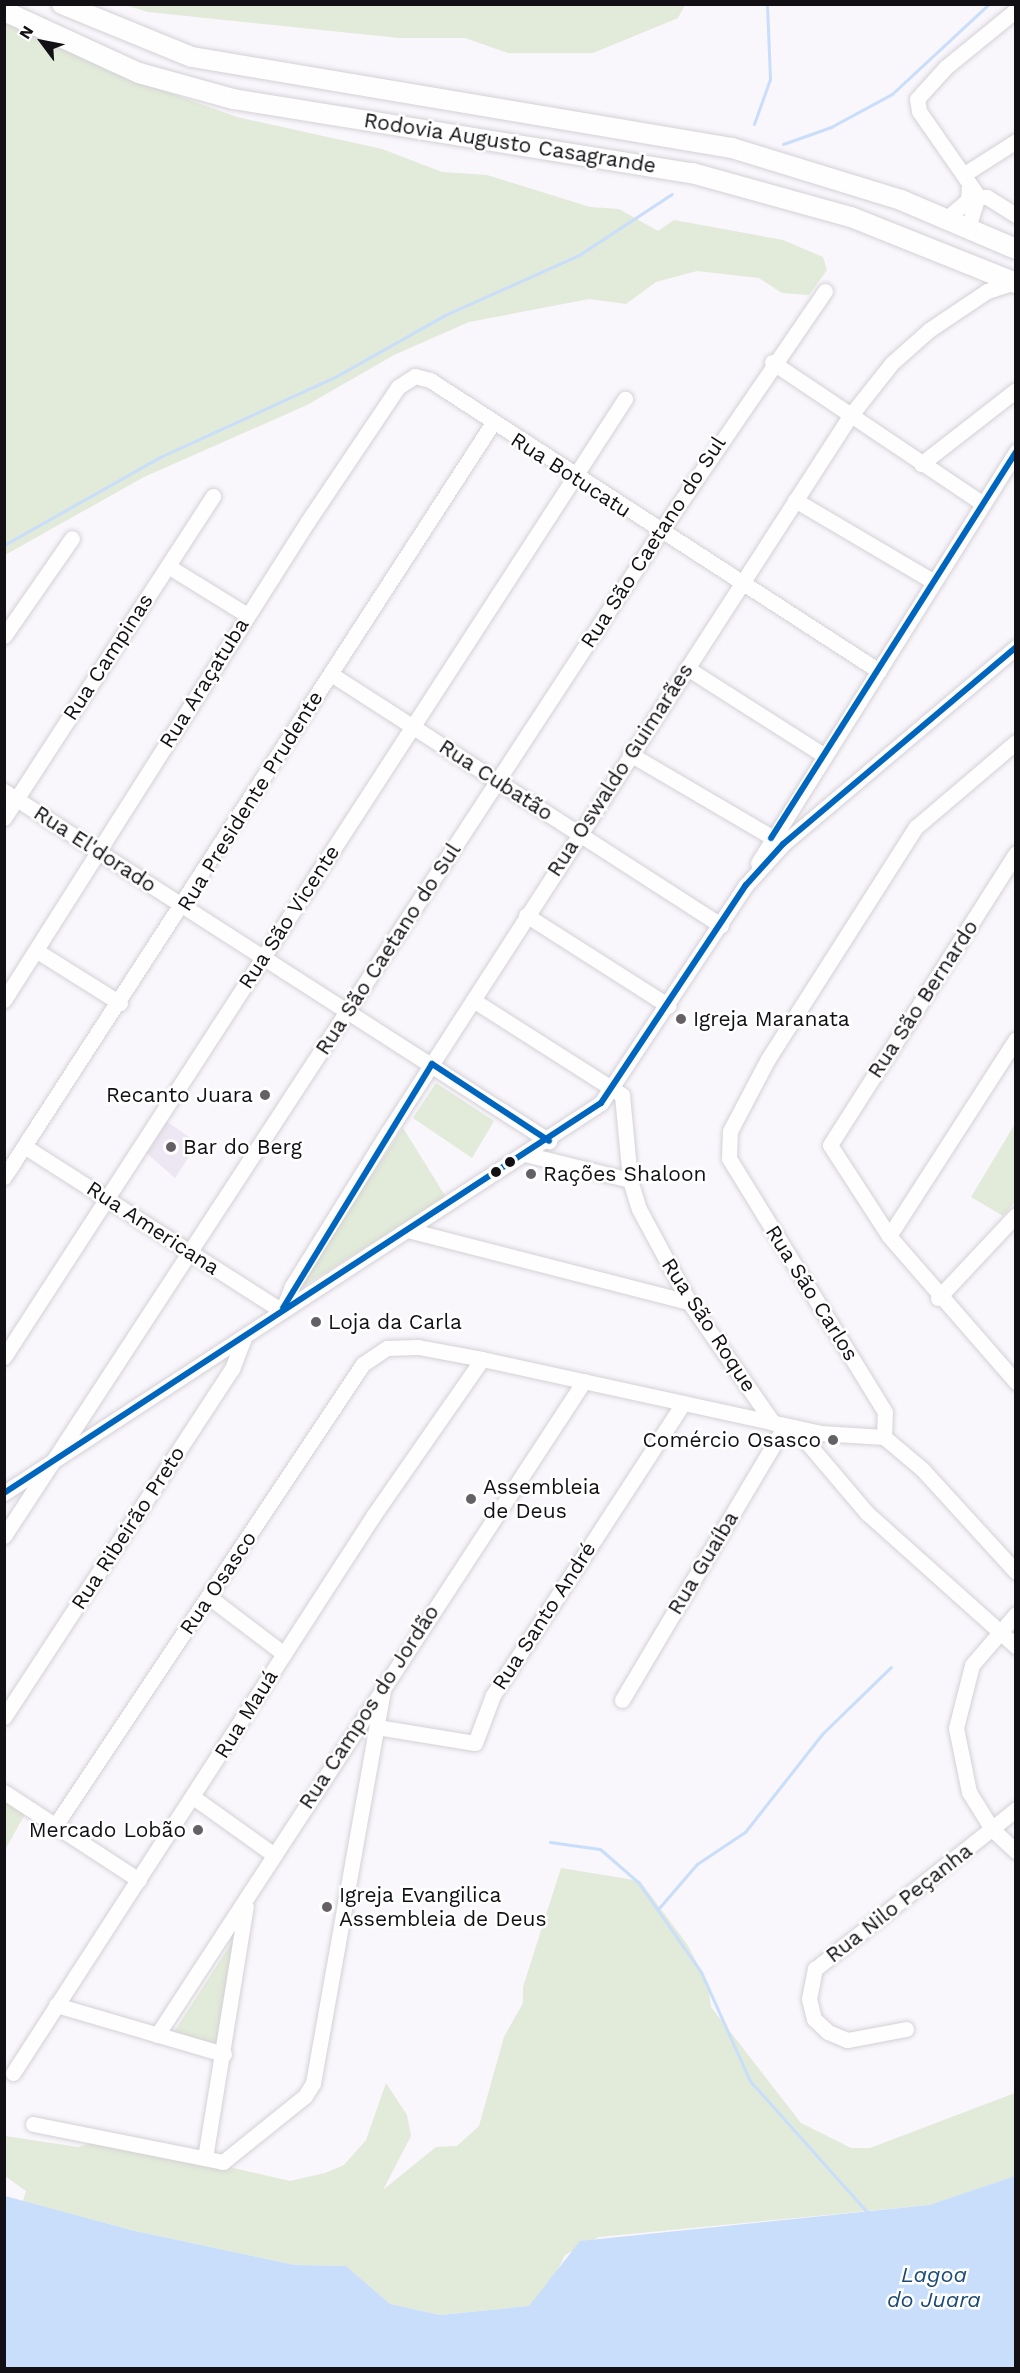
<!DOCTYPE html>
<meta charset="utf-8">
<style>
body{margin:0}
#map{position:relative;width:1020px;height:2373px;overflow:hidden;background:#f9f6fc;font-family:"Work Sans",sans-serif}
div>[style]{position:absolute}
.built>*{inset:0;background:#ede6f3}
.green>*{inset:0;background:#e2ead9}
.water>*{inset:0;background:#c8defa}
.stream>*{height:3px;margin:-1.5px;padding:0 1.5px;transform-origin:1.5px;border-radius:1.5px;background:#c8defa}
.roads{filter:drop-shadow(0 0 2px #d4d1d6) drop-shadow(0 0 2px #d4d1d6)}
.minor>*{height:15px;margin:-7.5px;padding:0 7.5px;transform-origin:7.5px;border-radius:7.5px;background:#fefeff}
.major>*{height:20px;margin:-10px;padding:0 10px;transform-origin:10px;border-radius:10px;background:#fefeff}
.bus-1>*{height:6px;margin:-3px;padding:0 3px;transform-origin:3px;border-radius:3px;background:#0065bd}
.dots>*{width:16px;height:16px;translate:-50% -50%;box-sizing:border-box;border:3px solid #fff;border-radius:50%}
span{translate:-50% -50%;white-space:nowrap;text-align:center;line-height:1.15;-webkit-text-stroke:5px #fff;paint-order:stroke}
.street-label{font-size:21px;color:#131015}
.poi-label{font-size:21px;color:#131015}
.left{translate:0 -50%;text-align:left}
.right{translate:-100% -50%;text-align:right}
.water-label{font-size:22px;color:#1c4a78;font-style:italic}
.frame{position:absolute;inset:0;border:6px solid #131015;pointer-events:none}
.north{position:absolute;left:12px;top:12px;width:60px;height:60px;-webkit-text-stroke:4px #fff;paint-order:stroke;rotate:302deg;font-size:16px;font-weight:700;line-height:24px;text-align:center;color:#131015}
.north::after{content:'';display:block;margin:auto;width:21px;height:27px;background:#131015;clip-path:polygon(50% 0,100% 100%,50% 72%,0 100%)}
</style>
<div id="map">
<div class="built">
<i style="clip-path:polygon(163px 1119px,198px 1143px,175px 1178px,144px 1151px)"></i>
</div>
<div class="green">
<i style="clip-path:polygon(125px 5px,685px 5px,678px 18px,593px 53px,508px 53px,465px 38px,399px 38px,148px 12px)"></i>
<i style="clip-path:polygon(4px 17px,109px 71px,237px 117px,382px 149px,442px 172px,487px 175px,590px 207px,619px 209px,658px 231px,674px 220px,783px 240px,823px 257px,827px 270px,809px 295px,782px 293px,759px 278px,697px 271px,656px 282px,626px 304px,589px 299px,469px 322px,394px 355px,307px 405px,144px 477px,5px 555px)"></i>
<i style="clip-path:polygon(436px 1083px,494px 1121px,472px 1158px,413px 1118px)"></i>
<i style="clip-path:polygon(1015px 1124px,1015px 1202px,1003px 1216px,971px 1197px)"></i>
<i style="clip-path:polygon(403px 1128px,446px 1197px,294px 1292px)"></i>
<i style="clip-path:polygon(5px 1800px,25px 1814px,5px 1850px)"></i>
<i style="clip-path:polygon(561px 1868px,640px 1881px,687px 1944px,708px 1984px,711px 2007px,801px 2123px,851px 2148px,870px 2148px,1015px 2093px,1015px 2176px,929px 2205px,599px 2237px,565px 2255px,552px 2282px,529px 2306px,440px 2315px,390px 2304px,346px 2266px,295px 2265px,135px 2231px,23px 2201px,26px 2191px,5px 2176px,5px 2136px,78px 2147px,107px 2139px,290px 2181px,325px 2173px,344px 2165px,366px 2140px,386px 2083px,407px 2115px,411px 2136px,383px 2190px,436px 2147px,457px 2146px,479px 2126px,504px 2037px,523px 2003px,523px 1987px)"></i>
<i style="clip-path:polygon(243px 1925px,217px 2044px,174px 2032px)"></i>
</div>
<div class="water">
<i style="clip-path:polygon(1015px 2176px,1015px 2368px,5px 2368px,5px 2196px,135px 2231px,295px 2265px,346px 2266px,390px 2304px,440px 2315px,529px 2306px,580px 2241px,929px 2205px)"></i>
</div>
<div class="stream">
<i style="left:754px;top:124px;width:48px;rotate:-70.4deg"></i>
<i style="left:770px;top:79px;width:75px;rotate:-92.3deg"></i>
<i style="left:783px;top:144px;width:51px;rotate:-19.5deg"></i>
<i style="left:831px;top:127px;width:69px;rotate:-28.4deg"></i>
<i style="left:892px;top:94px;width:132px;rotate:-42.9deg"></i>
<i style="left:4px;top:545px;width:179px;rotate:-29.4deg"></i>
<i style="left:160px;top:457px;width:192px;rotate:-24.6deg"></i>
<i style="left:335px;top:377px;width:126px;rotate:-29.4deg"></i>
<i style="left:445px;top:315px;width:147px;rotate:-24.1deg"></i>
<i style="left:579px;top:255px;width:111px;rotate:-33.3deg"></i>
<i style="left:550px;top:1842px;width:50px;rotate:8deg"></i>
<i style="left:600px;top:1849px;width:50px;rotate:41deg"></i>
<i style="left:638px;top:1882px;width:110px;rotate:55deg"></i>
<i style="left:701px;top:1972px;width:120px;rotate:65.8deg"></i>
<i style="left:750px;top:2081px;width:178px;rotate:48.2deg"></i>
<i style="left:659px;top:1908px;width:58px;rotate:-49.2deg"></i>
<i style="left:697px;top:1864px;width:58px;rotate:-33.7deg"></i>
<i style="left:745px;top:1832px;width:125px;rotate:-51.8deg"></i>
<i style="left:822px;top:1734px;width:96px;rotate:-44.2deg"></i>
</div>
<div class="roads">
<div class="minor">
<i style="left:966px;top:173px;width:59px;rotate:-32.6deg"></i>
<i style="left:971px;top:198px;width:16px;rotate:-4deg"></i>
<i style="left:987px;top:197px;width:34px;rotate:32deg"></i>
<i style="left:946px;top:219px;width:29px;rotate:-41deg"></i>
<i style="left:968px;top:200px;width:13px;rotate:-86deg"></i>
<i style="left:968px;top:228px;width:34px;rotate:-73deg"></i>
<i style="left:978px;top:196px;width:103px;rotate:-124.8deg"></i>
<i style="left:919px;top:111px;width:12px;rotate:-99deg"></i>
<i style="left:917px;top:99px;width:43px;rotate:-47.8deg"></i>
<i style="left:946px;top:67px;width:90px;rotate:-39.2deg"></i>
<i style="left:772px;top:362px;width:253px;rotate:33.9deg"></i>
<i style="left:921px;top:464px;width:120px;rotate:-37.9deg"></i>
<i style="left:795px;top:500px;width:161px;rotate:30.5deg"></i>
<i style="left:168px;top:566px;width:93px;rotate:31.8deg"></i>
<i style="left:4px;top:636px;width:119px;rotate:-55.2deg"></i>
<i style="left:687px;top:668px;width:160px;rotate:32.5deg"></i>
<i style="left:331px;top:674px;width:464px;rotate:32.8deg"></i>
<i style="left:630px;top:754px;width:174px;rotate:30.4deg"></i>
<i style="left:4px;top:791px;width:648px;rotate:32.71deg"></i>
<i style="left:4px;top:818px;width:384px;rotate:-57deg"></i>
<i style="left:1016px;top:853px;width:346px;rotate:122.5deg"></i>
<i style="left:830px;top:1145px;width:108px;rotate:57deg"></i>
<i style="left:889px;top:1236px;width:194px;rotate:49deg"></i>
<i style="left:758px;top:863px;width:486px;rotate:-57.9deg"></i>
<i style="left:526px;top:915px;width:169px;rotate:32.5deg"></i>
<i style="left:37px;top:951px;width:98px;rotate:32.1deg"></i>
<i style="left:4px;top:1000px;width:567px;rotate:-57.6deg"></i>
<i style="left:308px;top:521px;width:161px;rotate:-56.1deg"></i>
<i style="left:398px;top:387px;width:20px;rotate:-33deg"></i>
<i style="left:415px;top:376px;width:16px;rotate:15deg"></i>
<i style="left:430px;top:380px;width:535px;rotate:32.95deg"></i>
<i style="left:473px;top:1000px;width:177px;rotate:32.5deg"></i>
<i style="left:622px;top:1095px;width:85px;rotate:84.6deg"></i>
<i style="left:630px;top:1180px;width:30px;rotate:73deg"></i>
<i style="left:639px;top:1209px;width:106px;rotate:61.7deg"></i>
<i style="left:689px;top:1302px;width:147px;rotate:55.2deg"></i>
<i style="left:24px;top:1146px;width:306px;rotate:32.6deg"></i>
<i style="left:529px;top:1155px;width:104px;rotate:13.9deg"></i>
<i style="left:4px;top:1177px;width:897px;rotate:-57.05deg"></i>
<i style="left:408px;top:1230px;width:290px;rotate:14.4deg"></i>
<i style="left:889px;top:1236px;width:234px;rotate:-57.2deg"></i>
<i style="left:938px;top:1298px;width:114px;rotate:-46.8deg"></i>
<i style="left:282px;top:1311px;width:27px;rotate:-68deg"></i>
<i style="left:292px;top:1286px;width:181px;rotate:-58.1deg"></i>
<i style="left:388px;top:1132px;width:852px;rotate:-57.17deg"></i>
<i style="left:850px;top:416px;width:68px;rotate:-51.6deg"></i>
<i style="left:892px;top:363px;width:50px;rotate:-41.7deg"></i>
<i style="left:929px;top:330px;width:70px;rotate:-33.9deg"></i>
<i style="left:987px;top:291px;width:29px;rotate:-18deg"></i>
<i style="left:4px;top:1357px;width:1142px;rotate:-57.05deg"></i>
<i style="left:794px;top:1427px;width:113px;rotate:49.7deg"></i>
<i style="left:867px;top:1513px;width:200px;rotate:41.8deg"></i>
<i style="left:884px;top:1437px;width:50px;rotate:40.1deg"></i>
<i style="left:922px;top:1469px;width:139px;rotate:47.6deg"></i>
<i style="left:4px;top:1493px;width:713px;rotate:-33.16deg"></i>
<i style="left:601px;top:1103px;width:262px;rotate:-56.4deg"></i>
<i style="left:746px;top:885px;width:55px;rotate:-47.9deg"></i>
<i style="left:783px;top:844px;width:305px;rotate:-40.2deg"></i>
<i style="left:4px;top:1536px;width:1199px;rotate:-56.84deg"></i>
<i style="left:660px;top:532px;width:292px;rotate:-55.6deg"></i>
<i style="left:209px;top:1597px;width:94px;rotate:37.2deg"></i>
<i style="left:1016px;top:1614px;width:67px;rotate:130.8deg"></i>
<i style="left:972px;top:1665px;width:65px;rotate:104.3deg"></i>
<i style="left:956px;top:1728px;width:65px;rotate:78.5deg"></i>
<i style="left:969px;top:1792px;width:44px;rotate:58.1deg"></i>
<i style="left:992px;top:1829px;width:33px;rotate:43deg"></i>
<i style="left:622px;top:1700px;width:319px;rotate:-59.3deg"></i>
<i style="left:4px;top:1717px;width:416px;rotate:-56.8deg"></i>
<i style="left:232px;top:1369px;width:34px;rotate:-69deg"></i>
<i style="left:377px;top:1727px;width:99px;rotate:9.3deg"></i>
<i style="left:475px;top:1743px;width:51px;rotate:-69.4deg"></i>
<i style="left:493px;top:1695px;width:348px;rotate:-56.9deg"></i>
<i style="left:4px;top:1792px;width:161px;rotate:33.1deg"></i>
<i style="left:193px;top:1797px;width:100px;rotate:35.6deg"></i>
<i style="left:55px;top:1826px;width:555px;rotate:-56.31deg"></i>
<i style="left:363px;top:1364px;width:29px;rotate:-34deg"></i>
<i style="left:387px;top:1348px;width:31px;rotate:-2deg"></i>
<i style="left:418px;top:1347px;width:65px;rotate:10.6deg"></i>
<i style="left:482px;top:1359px;width:346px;rotate:12.3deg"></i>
<i style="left:820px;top:1433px;width:64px;rotate:3.6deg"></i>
<i style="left:884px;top:1437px;width:25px;rotate:-88deg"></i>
<i style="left:885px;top:1412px;width:298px;rotate:-121.6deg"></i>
<i style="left:729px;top:1158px;width:27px;rotate:-88deg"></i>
<i style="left:730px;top:1131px;width:81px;rotate:-62.2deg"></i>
<i style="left:768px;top:1059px;width:275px;rotate:-57.5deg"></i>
<i style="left:916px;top:827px;width:131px;rotate:-40.4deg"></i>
<i style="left:56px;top:2005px;width:175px;rotate:16.3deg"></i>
<i style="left:906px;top:2029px;width:60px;rotate:169.4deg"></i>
<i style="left:847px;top:2040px;width:21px;rotate:-157deg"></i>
<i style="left:828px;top:2032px;width:19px;rotate:-137deg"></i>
<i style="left:814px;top:2019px;width:21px;rotate:-104deg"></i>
<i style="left:809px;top:1999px;width:31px;rotate:-79deg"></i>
<i style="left:815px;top:1969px;width:257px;rotate:-38.5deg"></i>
<i style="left:157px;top:2035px;width:781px;rotate:-56.86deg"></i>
<i style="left:13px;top:2073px;width:663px;rotate:-57.12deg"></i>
<i style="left:373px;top:1516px;width:191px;rotate:-55.2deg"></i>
<i style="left:33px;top:2124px;width:194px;rotate:11.3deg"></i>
<i style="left:223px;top:2162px;width:105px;rotate:-38.8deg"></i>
<i style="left:305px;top:2096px;width:15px;rotate:-58deg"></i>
<i style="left:313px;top:2083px;width:400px;rotate:-79.9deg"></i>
<i style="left:205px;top:2158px;width:255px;rotate:-80.8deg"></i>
</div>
<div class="major">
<i style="left:62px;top:4px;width:140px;rotate:22.2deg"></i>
<i style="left:192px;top:57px;width:548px;rotate:9.57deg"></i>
<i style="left:732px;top:148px;width:177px;rotate:17.1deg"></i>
<i style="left:901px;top:200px;width:125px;rotate:23.1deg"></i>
<i style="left:4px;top:11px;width:149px;rotate:24.7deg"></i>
<i style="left:139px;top:73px;width:98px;rotate:15.5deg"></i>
<i style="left:233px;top:99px;width:465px;rotate:9.2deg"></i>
<i style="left:692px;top:173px;width:165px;rotate:15.5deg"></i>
<i style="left:851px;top:217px;width:178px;rotate:21.8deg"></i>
</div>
</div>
<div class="bus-1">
<i style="left:771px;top:838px;width:457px;rotate:-57.6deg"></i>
<i style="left:283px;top:1308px;width:286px;rotate:-58.6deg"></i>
<i style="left:432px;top:1064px;width:140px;rotate:33.3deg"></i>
<i style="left:4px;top:1493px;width:713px;rotate:-33.16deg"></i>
<i style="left:601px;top:1103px;width:262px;rotate:-56.4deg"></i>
<i style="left:746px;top:885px;width:55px;rotate:-47.9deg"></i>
<i style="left:783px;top:844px;width:305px;rotate:-40.2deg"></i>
</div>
<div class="dots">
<i style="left:681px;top:1019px;background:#646066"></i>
<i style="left:265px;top:1095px;background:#646066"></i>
<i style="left:171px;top:1147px;background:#646066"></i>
<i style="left:510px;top:1162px;background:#131015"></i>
<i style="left:496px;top:1172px;background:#131015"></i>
<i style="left:531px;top:1174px;background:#646066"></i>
<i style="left:316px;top:1322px;background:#646066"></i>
<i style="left:833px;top:1440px;background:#646066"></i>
<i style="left:471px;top:1499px;background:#646066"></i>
<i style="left:198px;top:1830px;background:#646066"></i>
<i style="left:327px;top:1907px;background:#646066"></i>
</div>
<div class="street-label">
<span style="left:510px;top:143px;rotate:9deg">Rodovia Augusto Casagrande</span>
<span style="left:571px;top:475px;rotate:33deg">Rua Botucatu</span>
<span style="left:653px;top:542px;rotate:-57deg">Rua São Caetano do Sul</span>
<span style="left:108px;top:657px;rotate:-57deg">Rua Campinas</span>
<span style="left:204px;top:683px;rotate:-58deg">Rua Araçatuba</span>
<span style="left:620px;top:770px;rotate:-57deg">Rua Oswaldo Guimarães</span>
<span style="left:496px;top:780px;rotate:33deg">Rua Cubatão</span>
<span style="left:250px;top:801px;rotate:-58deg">Rua Presidente Prudente</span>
<span style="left:95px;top:849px;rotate:33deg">Rua El'dorado</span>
<span style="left:289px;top:917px;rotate:-57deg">Rua São Vicente</span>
<span style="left:388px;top:949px;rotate:-57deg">Rua São Caetano do Sul</span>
<span style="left:923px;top:999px;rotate:-57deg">Rua São Bernardo</span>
<span style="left:153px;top:1228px;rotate:33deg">Rua Americana</span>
<span style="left:812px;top:1293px;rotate:58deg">Rua São Carlos</span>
<span style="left:709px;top:1325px;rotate:57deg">Rua São Roque</span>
<span style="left:128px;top:1528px;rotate:-57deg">Rua Ribeirão Preto</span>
<span style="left:703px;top:1563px;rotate:-59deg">Rua Guaíba</span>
<span style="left:218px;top:1583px;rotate:-56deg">Rua Osasco</span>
<span style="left:544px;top:1616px;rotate:-57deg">Rua Santo André</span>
<span style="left:369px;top:1707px;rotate:-57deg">Rua Campos do Jordão</span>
<span style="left:246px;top:1714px;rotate:-58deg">Rua Mauá</span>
<span style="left:899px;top:1903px;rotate:-38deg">Rua Nilo Peçanha</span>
</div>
<div class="poi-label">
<span class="left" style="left:693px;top:1019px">Igreja Maranata</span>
<span class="right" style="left:253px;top:1095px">Recanto Juara</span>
<span class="left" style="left:183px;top:1147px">Bar do Berg</span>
<span class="left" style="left:543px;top:1174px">Rações Shaloon</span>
<span class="left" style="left:328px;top:1322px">Loja da Carla</span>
<span class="right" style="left:821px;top:1440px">Comércio Osasco</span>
<span class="left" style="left:483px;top:1499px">Assembleia<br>de Deus</span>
<span class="right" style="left:186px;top:1830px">Mercado Lobão</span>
<span class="left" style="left:339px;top:1907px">Igreja Evangilica<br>Assembleia de Deus</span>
</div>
<div class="water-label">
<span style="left:934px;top:2287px">Lagoa<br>do Juara</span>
</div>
<div class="frame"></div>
<div class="north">N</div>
</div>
